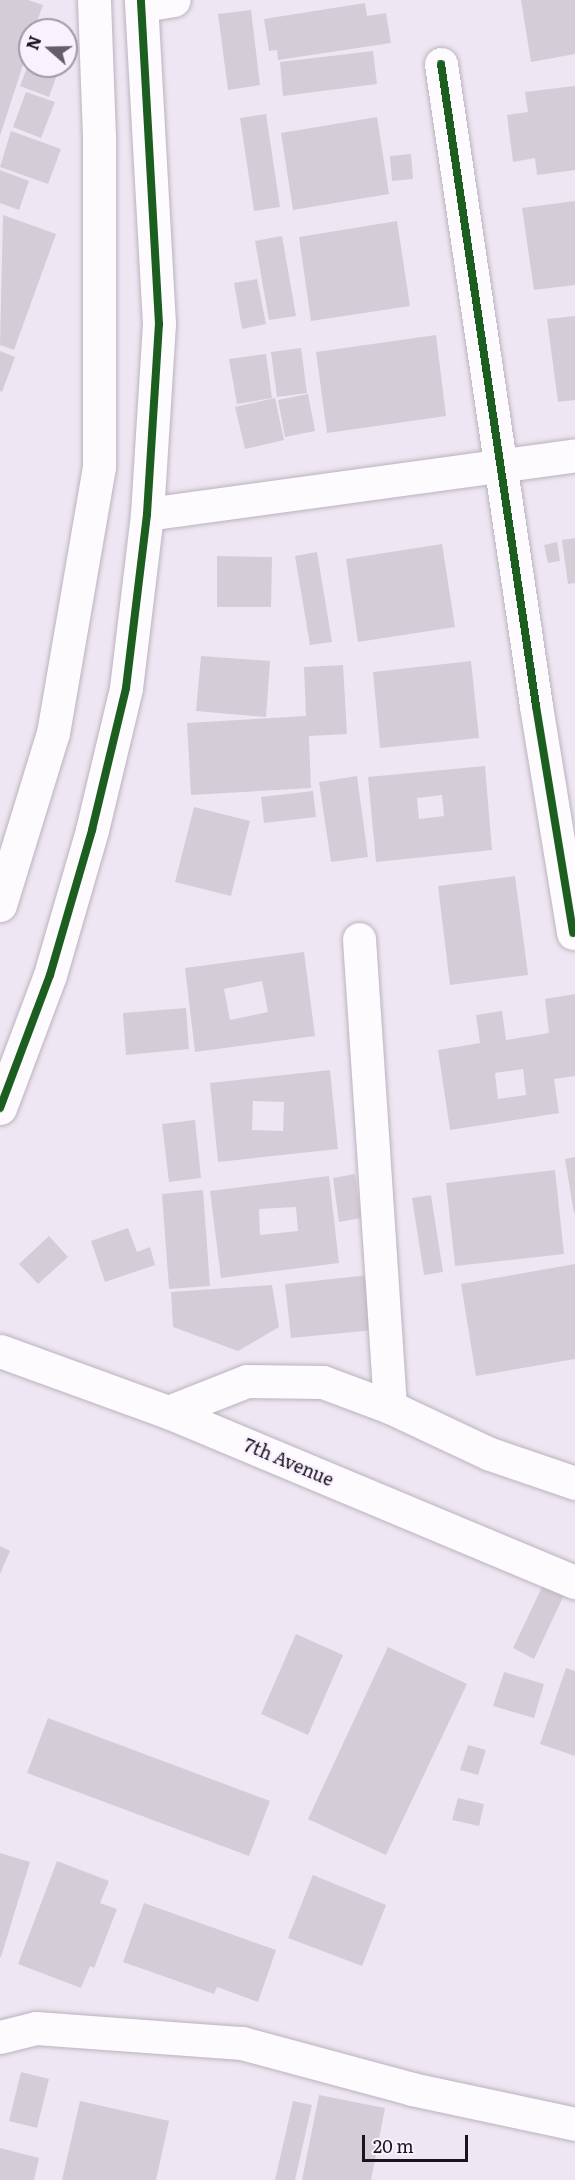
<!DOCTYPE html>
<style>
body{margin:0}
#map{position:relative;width:575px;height:2180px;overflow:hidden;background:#efe6f3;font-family:Literata,serif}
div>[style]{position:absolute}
.building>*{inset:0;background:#d4cdd8}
.roads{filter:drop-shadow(0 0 2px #bab3be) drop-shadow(0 0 2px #bab3be)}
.street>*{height:33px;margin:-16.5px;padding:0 16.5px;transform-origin:16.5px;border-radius:16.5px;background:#fdfbfd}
.secondary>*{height:33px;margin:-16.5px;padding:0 16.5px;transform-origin:16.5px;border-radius:16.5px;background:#fdfbfd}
.cycleway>*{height:8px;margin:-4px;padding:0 4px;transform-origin:4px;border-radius:4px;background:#1b5e20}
span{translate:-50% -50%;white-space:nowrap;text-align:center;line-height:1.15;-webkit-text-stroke:4.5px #faf1ff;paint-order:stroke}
.street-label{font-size:18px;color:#1a151d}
.north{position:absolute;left:18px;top:18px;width:60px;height:60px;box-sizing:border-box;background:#faf1ff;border:2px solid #a099a5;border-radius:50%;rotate:290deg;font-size:16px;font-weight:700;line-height:24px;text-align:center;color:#1a151d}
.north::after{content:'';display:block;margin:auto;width:21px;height:27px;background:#655e68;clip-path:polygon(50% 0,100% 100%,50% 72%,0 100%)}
.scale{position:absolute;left:362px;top:2135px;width:106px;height:27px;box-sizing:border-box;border:3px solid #1a151d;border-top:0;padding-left:8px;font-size:18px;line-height:21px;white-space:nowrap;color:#1a151d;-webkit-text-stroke:4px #faf1ff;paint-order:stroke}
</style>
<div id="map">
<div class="building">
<i style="clip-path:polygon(0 0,28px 0,43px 5px,34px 30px,30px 30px,30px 43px,0 136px)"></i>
<i style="clip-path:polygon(521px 0,575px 0,575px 54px,531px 62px)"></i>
<i style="clip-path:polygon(365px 3px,367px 16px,386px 13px,391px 43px,278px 60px,277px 50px,269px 51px,264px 19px)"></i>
<i style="clip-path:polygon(251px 10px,260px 85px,228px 90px,218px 14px)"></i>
<i style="clip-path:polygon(373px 51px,377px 84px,283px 96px,280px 62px)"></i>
<i style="clip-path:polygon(30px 60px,30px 66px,60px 66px,49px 97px,20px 86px)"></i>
<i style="clip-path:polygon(575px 86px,575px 170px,537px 175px,535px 158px,513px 162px,507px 115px,528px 112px,525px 92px)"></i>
<i style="clip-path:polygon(26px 92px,55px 102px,41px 138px,13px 127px)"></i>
<i style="clip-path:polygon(266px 114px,280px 207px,254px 211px,240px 118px)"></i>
<i style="clip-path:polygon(377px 117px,389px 194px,293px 210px,281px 133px)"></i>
<i style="clip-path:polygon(11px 131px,61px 149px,48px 184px,0 167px)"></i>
<i style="clip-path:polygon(411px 154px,413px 179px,392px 181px,390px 156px)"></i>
<i style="clip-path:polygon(0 170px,29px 181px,19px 210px,0 203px)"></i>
<i style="clip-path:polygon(575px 201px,575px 285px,534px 290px,522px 208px)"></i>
<i style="clip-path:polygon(3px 215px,56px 234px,14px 350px,0 345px)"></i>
<i style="clip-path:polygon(397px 221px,410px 306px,311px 321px,299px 237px)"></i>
<i style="clip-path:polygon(282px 236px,296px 316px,269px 320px,255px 241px)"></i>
<i style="clip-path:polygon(257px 279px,266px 324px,242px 329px,234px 283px)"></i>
<i style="clip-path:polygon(575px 316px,575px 400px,558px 402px,547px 319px)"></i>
<i style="clip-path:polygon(436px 335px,446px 416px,327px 433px,316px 352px)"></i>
<i style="clip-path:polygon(301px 348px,307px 393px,277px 397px,271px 352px)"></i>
<i style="clip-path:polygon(0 351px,15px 357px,2px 392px,0 391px)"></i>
<i style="clip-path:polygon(266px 354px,272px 398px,237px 404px,229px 359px)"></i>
<i style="clip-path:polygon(308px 394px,315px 431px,285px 437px,278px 400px)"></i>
<i style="clip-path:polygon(275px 398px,284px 440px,245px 449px,235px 407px)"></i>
<i style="clip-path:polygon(575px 538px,575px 583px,568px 584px,562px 540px)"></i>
<i style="clip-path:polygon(557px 542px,560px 561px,548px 563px,544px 545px)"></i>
<i style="clip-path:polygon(442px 544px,455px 627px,358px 642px,346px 559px)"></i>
<i style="clip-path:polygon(317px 552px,332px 642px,310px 645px,295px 556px)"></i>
<i style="clip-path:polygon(217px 556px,272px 557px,271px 607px,217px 607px)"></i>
<i style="clip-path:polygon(201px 656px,270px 661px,266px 717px,196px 711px)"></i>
<i style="clip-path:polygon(471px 661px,479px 738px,380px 748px,373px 672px)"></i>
<i style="clip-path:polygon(343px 665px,347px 734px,309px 736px,311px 788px,191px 795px,187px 723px,306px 716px,304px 667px)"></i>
<i style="clip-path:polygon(evenodd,485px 766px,492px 850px,376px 862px,368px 777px,485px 766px,442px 795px,444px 816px,419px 819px,417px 798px,442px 795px)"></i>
<i style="clip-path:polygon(357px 776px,368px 857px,331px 862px,319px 782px)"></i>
<i style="clip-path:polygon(313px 791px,316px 817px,264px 823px,261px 797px)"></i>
<i style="clip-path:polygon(194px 807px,250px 821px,231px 896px,175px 882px)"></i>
<i style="clip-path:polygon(515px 876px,528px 975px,450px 985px,438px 886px)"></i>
<i style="clip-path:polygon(evenodd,304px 952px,315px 1036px,195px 1052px,185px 968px,304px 952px,262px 981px,268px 1012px,230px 1020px,224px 989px,262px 981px)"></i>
<i style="clip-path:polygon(evenodd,575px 994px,575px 1076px,554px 1079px,559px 1113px,450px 1130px,438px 1050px,480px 1043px,476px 1015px,502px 1011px,506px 1040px,549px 1033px,545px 999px,575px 994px,523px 1069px,526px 1095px,498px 1099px,495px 1073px,523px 1069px)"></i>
<i style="clip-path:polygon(186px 1008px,189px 1049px,126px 1055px,123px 1013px)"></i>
<i style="clip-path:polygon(evenodd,330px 1070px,338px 1149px,218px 1162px,210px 1083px,330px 1070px,253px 1101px,284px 1102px,283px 1131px,252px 1130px,253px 1101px)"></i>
<i style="clip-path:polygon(195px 1120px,201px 1178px,169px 1182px,162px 1124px)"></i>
<i style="clip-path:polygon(575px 1157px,575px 1213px,574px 1213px,565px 1159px)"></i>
<i style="clip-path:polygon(555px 1170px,564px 1254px,455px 1266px,446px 1183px)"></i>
<i style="clip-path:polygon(355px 1174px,361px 1218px,339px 1222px,333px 1178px)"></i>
<i style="clip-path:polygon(evenodd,329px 1176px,339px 1263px,221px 1278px,210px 1191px,329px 1176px,296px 1207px,298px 1231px,260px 1235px,259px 1209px,296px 1207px)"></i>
<i style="clip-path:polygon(203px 1190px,210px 1286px,169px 1289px,162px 1194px)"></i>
<i style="clip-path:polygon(431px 1195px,443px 1272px,424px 1275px,412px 1198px)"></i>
<i style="clip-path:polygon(128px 1228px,137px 1252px,150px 1247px,155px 1265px,105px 1282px,91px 1241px)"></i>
<i style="clip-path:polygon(49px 1236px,68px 1257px,38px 1284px,19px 1264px)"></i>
<i style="clip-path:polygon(575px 1264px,575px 1359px,476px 1376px,461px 1284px)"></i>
<i style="clip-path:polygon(369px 1275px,374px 1330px,291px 1338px,285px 1284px)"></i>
<i style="clip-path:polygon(272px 1285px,279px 1327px,238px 1351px,173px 1327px,171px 1292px)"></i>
<i style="clip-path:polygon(0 1546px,10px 1551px,0 1574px)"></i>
<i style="clip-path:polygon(543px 1585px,564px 1595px,534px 1659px,513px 1648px)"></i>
<i style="clip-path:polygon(296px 1634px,343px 1655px,308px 1735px,261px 1714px)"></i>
<i style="clip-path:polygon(388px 1647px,467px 1684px,386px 1855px,308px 1819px)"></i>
<i style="clip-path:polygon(566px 1668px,575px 1671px,575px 1756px,540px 1744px)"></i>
<i style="clip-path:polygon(504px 1672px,544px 1684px,534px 1718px,493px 1706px)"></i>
<i style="clip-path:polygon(48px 1718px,270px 1801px,249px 1856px,27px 1773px)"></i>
<i style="clip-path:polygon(468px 1745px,486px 1750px,478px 1775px,460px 1770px)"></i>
<i style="clip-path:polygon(458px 1798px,484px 1804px,479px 1826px,452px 1820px)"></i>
<i style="clip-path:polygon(0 1853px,30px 1862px,1px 1957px,0 1957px)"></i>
<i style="clip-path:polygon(57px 1861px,109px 1881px,100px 1903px,117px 1909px,94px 1968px,90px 1966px,81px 1988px,18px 1964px)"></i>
<i style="clip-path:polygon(313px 1875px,386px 1905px,362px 1966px,288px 1938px)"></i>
<i style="clip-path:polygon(144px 1903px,276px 1950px,258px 2002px,217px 1987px,214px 1994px,123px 1962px)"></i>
<i style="clip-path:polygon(21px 2072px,49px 2079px,37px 2128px,9px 2121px)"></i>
<i style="clip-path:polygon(319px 2095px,385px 2108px,371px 2180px,302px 2180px)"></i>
<i style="clip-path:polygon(80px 2101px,169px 2121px,156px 2180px,62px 2180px)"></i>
<i style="clip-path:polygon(293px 2101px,312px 2105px,295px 2180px,275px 2180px)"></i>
<i style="clip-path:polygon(0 2148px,39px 2158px,34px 2180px,0 2180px)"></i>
</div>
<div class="roads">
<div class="street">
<i style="left:142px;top:5px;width:32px;rotate:-9deg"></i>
<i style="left:441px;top:64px;width:649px;rotate:81.58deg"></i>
<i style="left:536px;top:706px;width:230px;rotate:80.7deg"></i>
<i style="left:147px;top:514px;width:432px;rotate:-7.8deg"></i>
<i style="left:0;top:905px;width:180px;rotate:-72.9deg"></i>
<i style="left:53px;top:733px;width:270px;rotate:-80.2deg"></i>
<i style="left:99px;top:467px;width:330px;rotate:-90deg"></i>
<i style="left:99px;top:137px;width:137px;rotate:-92.1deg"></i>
<i style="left:359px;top:939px;width:469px;rotate:86.2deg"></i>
<i style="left:0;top:1108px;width:142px;rotate:-69.4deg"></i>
<i style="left:50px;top:975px;width:151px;rotate:-73.8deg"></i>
<i style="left:92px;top:830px;width:146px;rotate:-76.5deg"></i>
<i style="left:126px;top:688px;width:175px;rotate:-83.1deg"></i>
<i style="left:147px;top:514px;width:190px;rotate:-86.4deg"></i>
<i style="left:159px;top:324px;width:324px;rotate:-93.2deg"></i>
<i style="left:168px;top:1412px;width:85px;rotate:-21.4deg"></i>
<i style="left:247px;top:1381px;width:76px;rotate:0.8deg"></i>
<i style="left:323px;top:1382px;width:72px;rotate:20.5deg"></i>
<i style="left:390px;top:1407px;width:110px;rotate:25.2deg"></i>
<i style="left:490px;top:1454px;width:90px;rotate:18.8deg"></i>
<i style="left:0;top:2037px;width:37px;rotate:-14deg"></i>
<i style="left:36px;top:2028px;width:207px;rotate:4.2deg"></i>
<i style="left:242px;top:2043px;width:176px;rotate:15.1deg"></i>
<i style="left:412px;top:2089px;width:167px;rotate:12.1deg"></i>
</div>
<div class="secondary">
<i style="left:0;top:1351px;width:179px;rotate:20deg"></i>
<i style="left:168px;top:1412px;width:441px;rotate:22.7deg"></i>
</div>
</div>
<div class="cycleway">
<i style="left:441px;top:64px;width:649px;rotate:81.58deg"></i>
<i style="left:536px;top:706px;width:230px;rotate:80.7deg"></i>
<i style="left:0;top:1108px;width:142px;rotate:-69.4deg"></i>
<i style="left:50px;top:975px;width:151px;rotate:-73.8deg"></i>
<i style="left:92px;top:830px;width:146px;rotate:-76.5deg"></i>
<i style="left:126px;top:688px;width:175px;rotate:-83.1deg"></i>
<i style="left:147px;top:514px;width:190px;rotate:-86.4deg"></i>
<i style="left:159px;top:324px;width:324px;rotate:-93.2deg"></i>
</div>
<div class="street-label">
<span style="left:289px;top:1462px;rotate:23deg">7th Avenue</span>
</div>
<div class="north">N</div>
<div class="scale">20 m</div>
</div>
